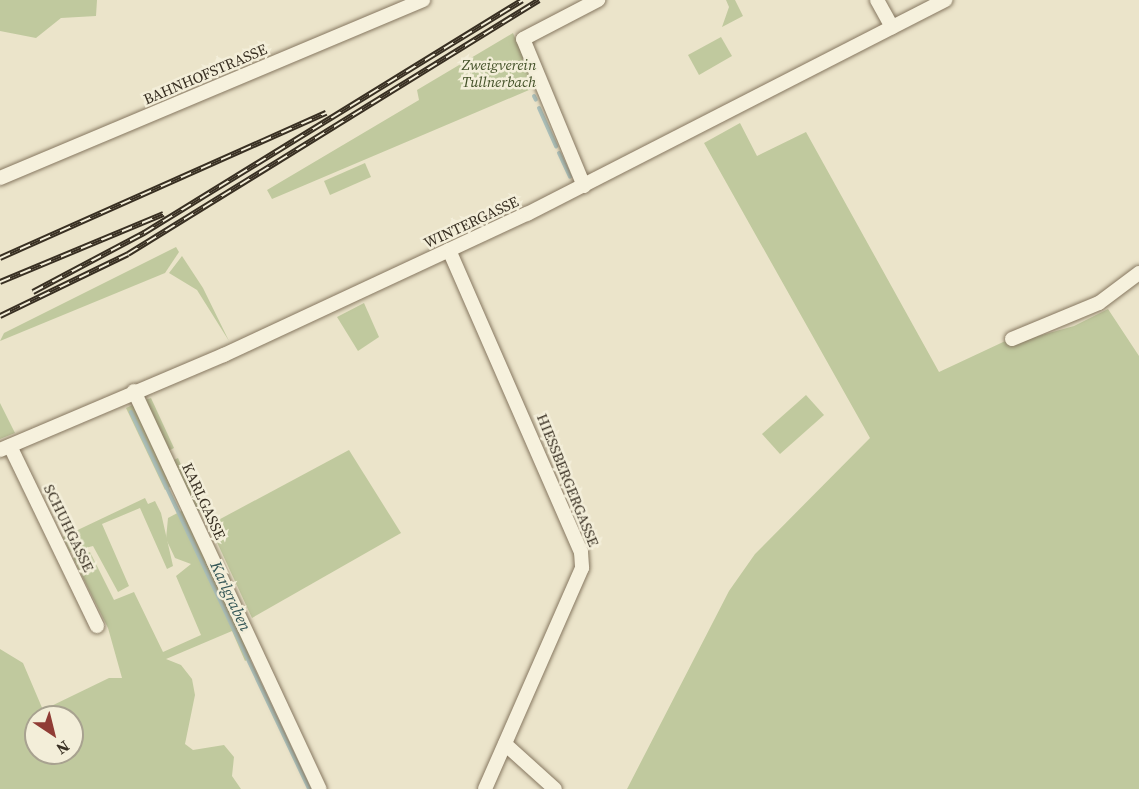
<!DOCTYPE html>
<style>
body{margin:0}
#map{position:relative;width:1139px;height:789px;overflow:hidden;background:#ebe4ca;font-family:"Source Serif 4",serif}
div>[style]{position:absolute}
.green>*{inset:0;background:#c0c99e}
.stream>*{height:4px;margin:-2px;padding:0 2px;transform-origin:2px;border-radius:2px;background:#aac0bb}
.roads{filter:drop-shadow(0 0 2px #867760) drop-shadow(0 0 2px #867760)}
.minor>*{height:14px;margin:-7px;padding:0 7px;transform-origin:7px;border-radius:7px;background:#f6f1dd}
.rail>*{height:6px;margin-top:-3px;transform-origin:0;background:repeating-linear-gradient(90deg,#f3eed9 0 11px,#382f22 0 22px);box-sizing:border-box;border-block:2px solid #382f22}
span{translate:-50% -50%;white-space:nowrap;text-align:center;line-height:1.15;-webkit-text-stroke:5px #f3eed9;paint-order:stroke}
.park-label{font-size:15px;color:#45532a;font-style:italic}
.street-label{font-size:15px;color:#382f22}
.water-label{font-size:16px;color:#335656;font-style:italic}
.north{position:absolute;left:24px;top:705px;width:60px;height:60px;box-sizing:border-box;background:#f3eed9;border:2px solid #a8a290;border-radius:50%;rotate:145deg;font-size:16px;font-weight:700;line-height:24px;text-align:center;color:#382f22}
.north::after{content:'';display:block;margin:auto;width:21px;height:27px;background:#903c35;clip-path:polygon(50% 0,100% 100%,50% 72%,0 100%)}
</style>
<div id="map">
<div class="green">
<i style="clip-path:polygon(0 0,97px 0,96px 16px,61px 18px,36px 38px,0 31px)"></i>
<i style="clip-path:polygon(726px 0,735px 0,743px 16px,722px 27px,729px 7px)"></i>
<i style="clip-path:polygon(513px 33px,536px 87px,272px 199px,267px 190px,419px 100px,417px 90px)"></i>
<i style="clip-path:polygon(721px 37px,732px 56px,699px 75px,688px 55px)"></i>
<i style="clip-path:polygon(740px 123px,757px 156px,806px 132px,939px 372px,1016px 336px,1010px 344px,1074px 326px,1108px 309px,1139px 356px,1139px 789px,627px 789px,729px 591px,755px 554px,870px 438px,704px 143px)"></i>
<i style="clip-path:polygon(365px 163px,371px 177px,330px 195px,324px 181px)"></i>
<i style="clip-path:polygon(176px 247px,179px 252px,165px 273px,0 341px,4px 333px)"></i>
<i style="clip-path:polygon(182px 256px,203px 288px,229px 341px,197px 290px,169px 273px)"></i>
<i style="clip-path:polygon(364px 303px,379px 337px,358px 351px,337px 317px)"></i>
<i style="clip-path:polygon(806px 395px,824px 415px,780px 454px,762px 434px)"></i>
<i style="clip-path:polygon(151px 398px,174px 448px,168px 451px,145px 400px)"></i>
<i style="clip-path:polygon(0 403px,15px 433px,0 439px)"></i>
<i style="clip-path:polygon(135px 404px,173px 485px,165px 490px,126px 408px)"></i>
<i style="clip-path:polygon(349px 450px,401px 533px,252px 618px,209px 525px)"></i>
<i style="clip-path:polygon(178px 458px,202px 511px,197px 511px,172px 461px)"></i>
<i style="clip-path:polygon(145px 498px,148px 504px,155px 501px,161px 513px,173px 566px,167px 569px,140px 508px,102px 524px,129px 586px,118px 592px,93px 546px,70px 552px,63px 537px)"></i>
<i style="clip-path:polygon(evenodd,183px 510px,253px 657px,245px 661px,232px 631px,166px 659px,181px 665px,192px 679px,195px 695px,185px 744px,193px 750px,224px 745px,234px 757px,232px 776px,241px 789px,0 789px,0 649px,23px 663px,43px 710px,109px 678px,122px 678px,108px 628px,73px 558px,90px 552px,114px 600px,134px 592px,163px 652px,201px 635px,176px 576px,191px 564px,175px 558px,166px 539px,168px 518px,183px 510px,36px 717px,72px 717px,72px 753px,36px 753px,36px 717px)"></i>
</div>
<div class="stream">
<i style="left:534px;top:96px;width:4px;rotate:63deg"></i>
<i style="left:539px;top:108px;width:42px;rotate:65.9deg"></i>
<i style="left:559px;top:153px;width:26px;rotate:65deg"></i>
<i style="left:131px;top:412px;width:417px;rotate:64.7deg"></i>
</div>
<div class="roads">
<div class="minor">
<i style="left:877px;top:0;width:31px;rotate:61deg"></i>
<i style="left:0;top:178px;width:459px;rotate:-22.8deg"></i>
<i style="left:584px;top:186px;width:159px;rotate:-112.5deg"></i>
<i style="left:523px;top:39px;width:85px;rotate:-27.5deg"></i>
<i style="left:449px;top:250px;width:330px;rotate:66.4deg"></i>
<i style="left:581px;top:552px;width:16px;rotate:86deg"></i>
<i style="left:582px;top:568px;width:241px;rotate:113.7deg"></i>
<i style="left:1012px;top:339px;width:94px;rotate:-22.5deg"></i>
<i style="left:1099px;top:303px;width:50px;rotate:-36.9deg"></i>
<i style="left:134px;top:391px;width:439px;rotate:65deg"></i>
<i style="left:10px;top:446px;width:200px;rotate:64.2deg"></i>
<i style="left:0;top:450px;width:243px;rotate:-23deg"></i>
<i style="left:224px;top:355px;width:334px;rotate:-25deg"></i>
<i style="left:527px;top:214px;width:470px;rotate:-27.1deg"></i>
<i style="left:505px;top:744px;width:67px;rotate:42deg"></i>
</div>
</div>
<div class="rail">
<i style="left:0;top:258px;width:357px;rotate:-24deg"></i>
<i style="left:0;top:282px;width:177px;rotate:-22.6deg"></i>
<i style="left:33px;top:292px;width:126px;rotate:-28deg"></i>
<i style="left:144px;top:233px;width:444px;rotate:-31.6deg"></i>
<i style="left:0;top:316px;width:142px;rotate:-25.8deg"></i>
<i style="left:128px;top:254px;width:483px;rotate:-31.7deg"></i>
</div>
<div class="park-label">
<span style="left:499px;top:73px">Zweigverein<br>Tullnerbach</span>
</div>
<div class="street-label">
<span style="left:205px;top:74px;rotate:-23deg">BAHNHOFSTRASSE</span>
<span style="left:471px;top:222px;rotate:-25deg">WINTERGASSE</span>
<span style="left:568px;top:480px;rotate:68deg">HIESSBERGERGASSE</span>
<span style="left:204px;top:501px;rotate:65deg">KARLGASSE</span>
<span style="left:69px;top:528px;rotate:64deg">SCHUHGASSE</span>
</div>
<div class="water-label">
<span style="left:231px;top:596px;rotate:65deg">Karlgraben</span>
</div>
<div class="north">N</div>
</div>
